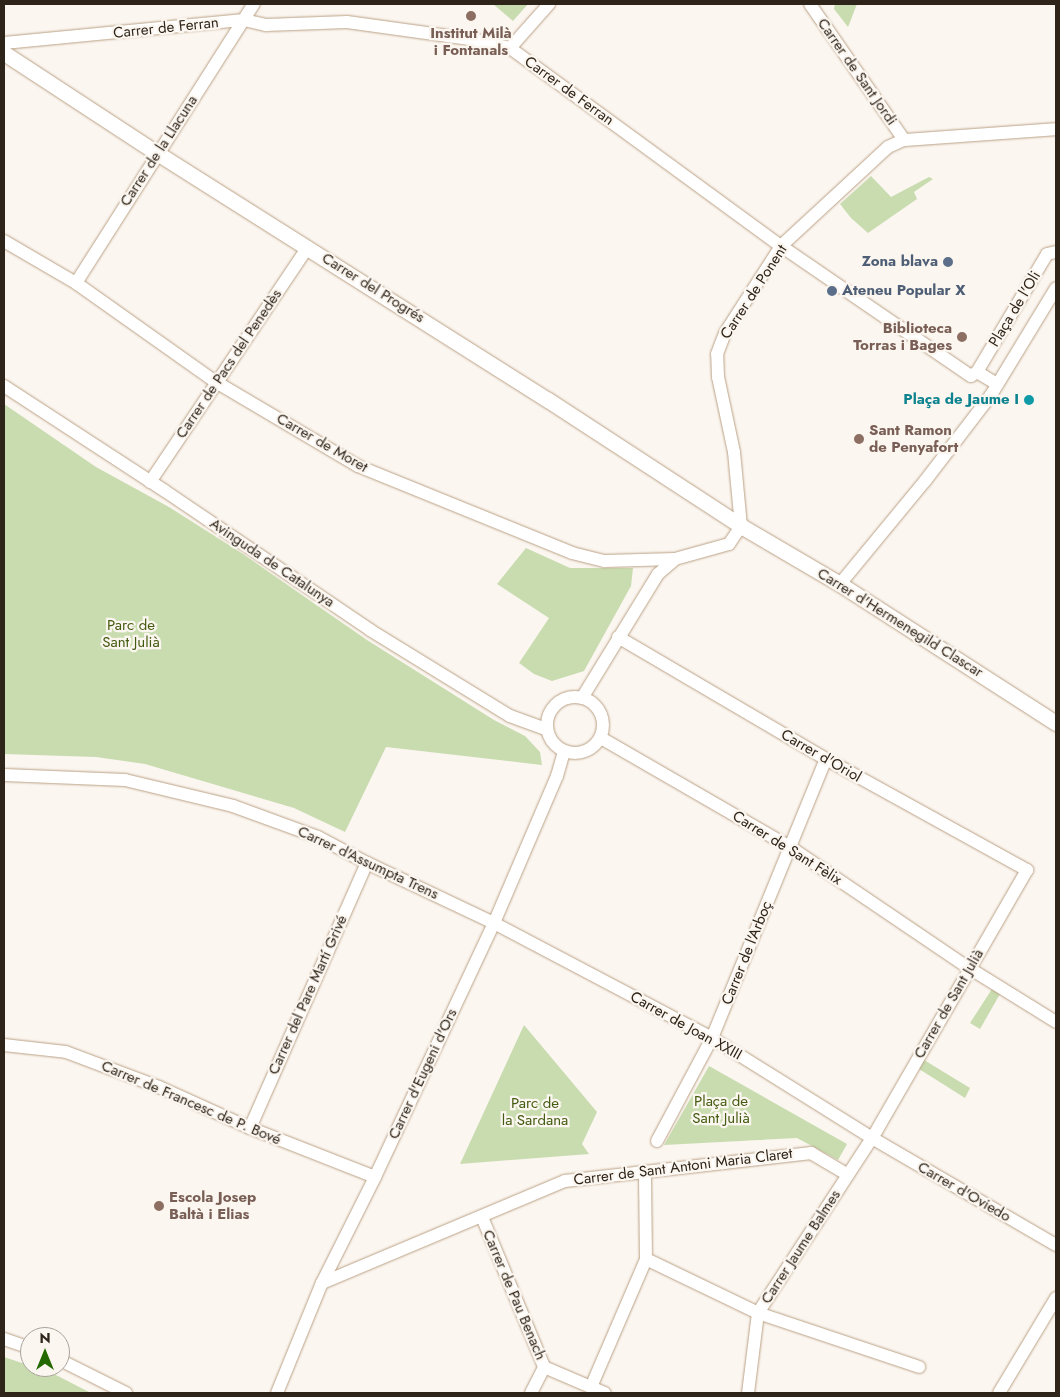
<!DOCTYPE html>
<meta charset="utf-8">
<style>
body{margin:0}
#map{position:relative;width:1060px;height:1397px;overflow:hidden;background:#fbf6f0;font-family:Jost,sans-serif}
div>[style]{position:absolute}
.green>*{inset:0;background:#c9dcb0}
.roads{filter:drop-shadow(0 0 1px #bba185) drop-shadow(0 0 1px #bba185)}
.minor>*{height:12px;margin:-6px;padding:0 6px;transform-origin:6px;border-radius:6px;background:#fff}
.minor>.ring{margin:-6px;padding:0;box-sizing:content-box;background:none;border:12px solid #fff;border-radius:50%}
.tertiary>*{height:15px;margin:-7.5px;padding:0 7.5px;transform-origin:7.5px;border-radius:7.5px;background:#fff}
.dots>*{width:14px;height:14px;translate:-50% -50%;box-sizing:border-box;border:2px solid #fbf6f0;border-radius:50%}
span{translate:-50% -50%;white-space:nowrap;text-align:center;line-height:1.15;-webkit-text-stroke:4.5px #fbf6f0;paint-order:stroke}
.street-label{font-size:15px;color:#2e2419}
.education-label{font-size:15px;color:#785e54;font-weight:700}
.right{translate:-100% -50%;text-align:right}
.left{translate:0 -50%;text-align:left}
.service-label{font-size:15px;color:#4e5e75;font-weight:700}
.culture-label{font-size:15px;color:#0d838f;font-weight:700}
.park-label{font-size:15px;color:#445c11}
.frame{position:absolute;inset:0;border:5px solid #2e2419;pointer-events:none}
.north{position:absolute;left:20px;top:1327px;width:50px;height:50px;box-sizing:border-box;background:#fbf6f0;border:1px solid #a9a29a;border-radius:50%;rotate:0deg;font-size:14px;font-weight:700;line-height:20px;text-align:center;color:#2e2419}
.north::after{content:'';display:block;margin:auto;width:18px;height:22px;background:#246900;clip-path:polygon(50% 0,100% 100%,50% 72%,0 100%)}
</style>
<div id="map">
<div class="green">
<i style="clip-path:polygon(493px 4px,528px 4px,513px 21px)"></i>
<i style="clip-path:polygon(835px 4px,857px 4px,848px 27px,834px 9px)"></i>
<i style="clip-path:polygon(871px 176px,891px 197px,929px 177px,933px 179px,914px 192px,917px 199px,868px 233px,851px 218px,840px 204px)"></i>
<i style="clip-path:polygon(4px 404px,96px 467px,169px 507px,243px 554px,367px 640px,494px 720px,525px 736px,540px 752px,542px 765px,386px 747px,345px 832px,294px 808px,145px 764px,96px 757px,4px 754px)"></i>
<i style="clip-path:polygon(526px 548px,570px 568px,633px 568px,631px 586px,584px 671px,552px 681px,534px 674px,519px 663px,549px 618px,497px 584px)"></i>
<i style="clip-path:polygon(992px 989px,1000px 994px,980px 1029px,970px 1023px)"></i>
<i style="clip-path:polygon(524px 1025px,597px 1112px,582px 1144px,589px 1154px,460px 1164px)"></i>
<i style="clip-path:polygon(924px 1060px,970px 1088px,965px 1098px,919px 1069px)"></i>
<i style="clip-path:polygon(709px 1066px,847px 1144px,838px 1160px,797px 1138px,664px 1145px)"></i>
<i style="clip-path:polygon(4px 1357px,52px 1373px,91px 1393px,4px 1393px)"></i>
</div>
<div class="roads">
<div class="minor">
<i style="left:810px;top:4px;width:165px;rotate:55.3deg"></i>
<i style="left:4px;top:43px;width:241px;rotate:-5.5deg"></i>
<i style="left:244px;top:20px;width:23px;rotate:13deg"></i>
<i style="left:266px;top:25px;width:81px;rotate:-2.1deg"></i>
<i style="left:347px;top:22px;width:131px;rotate:7.9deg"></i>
<i style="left:477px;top:40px;width:34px;rotate:14deg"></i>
<i style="left:510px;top:48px;width:336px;rotate:36.2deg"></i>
<i style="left:781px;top:246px;width:230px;rotate:34.4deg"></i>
<i style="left:971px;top:376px;width:7px;rotate:-34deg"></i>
<i style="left:977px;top:372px;width:23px;rotate:31deg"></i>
<i style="left:510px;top:48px;width:59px;rotate:-48.4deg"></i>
<i style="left:4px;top:241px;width:83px;rotate:30.3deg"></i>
<i style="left:76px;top:283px;width:171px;rotate:35.3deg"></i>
<i style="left:216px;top:382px;width:165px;rotate:30.6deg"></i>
<i style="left:358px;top:466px;width:231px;rotate:22.1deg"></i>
<i style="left:572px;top:553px;width:34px;rotate:14deg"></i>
<i style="left:605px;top:561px;width:70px;rotate:-1.6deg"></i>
<i style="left:76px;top:283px;width:331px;rotate:-57.5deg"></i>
<i style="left:977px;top:372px;width:137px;rotate:-59.3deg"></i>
<i style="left:1047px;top:254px;width:9px;rotate:-13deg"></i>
<i style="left:4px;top:386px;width:192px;rotate:33.1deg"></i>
<i style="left:165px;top:491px;width:248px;rotate:34.1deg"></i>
<i style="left:370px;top:630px;width:164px;rotate:31.6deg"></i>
<i style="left:510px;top:716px;width:38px;rotate:20deg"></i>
<i style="left:150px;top:482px;width:283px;rotate:-56.1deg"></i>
<i style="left:840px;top:584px;width:134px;rotate:-50.5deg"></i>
<i style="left:925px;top:481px;width:108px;rotate:-52.5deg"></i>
<i style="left:991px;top:395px;width:125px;rotate:-58.7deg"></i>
<i style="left:618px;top:637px;width:241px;rotate:30.4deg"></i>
<i style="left:826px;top:759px;width:230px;rotate:28.9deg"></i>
<i style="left:1027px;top:870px;width:310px;rotate:120deg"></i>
<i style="left:872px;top:1138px;width:209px;rotate:123.1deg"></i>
<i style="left:758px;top:1313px;width:81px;rotate:97.1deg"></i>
<i class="ring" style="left:547px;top:697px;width:44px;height:44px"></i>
<i style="left:582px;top:698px;width:145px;rotate:-58.5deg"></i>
<i style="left:658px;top:574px;width:23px;rotate:-41deg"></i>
<i style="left:675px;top:559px;width:56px;rotate:-15.5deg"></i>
<i style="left:729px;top:544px;width:22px;rotate:-56deg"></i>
<i style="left:741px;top:526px;width:74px;rotate:-95.4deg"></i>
<i style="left:734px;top:452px;width:77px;rotate:-102deg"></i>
<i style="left:718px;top:377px;width:23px;rotate:-92deg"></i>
<i style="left:717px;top:354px;width:22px;rotate:-69deg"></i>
<i style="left:725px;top:333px;width:103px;rotate:-57.2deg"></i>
<i style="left:781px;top:246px;width:146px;rotate:-42.8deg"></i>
<i style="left:888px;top:147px;width:17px;rotate:-24deg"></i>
<i style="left:904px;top:140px;width:152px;rotate:-4.1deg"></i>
<i style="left:601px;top:738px;width:218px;rotate:30deg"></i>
<i style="left:790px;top:847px;width:216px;rotate:34.1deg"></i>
<i style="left:969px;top:968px;width:102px;rotate:31.8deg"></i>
<i style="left:4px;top:775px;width:121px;rotate:2.4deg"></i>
<i style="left:125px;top:780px;width:111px;rotate:13.5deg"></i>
<i style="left:233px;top:806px;width:90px;rotate:20deg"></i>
<i style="left:318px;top:837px;width:55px;rotate:28deg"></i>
<i style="left:367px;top:863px;width:140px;rotate:25.3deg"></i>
<i style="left:494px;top:923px;width:246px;rotate:27.8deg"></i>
<i style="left:712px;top:1038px;width:189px;rotate:32deg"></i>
<i style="left:872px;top:1138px;width:213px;rotate:30.2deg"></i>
<i style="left:4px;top:1045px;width:62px;rotate:6.4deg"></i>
<i style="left:66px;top:1052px;width:99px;rotate:20.6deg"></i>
<i style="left:159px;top:1087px;width:100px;rotate:24.3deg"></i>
<i style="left:250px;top:1128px;width:134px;rotate:21.4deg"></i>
<i style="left:250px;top:1128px;width:290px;rotate:-66.2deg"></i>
<i style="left:657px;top:1141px;width:117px;rotate:-61.9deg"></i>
<i style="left:712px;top:1038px;width:301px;rotate:-67.8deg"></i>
<i style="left:482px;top:1217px;width:162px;rotate:67.5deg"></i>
<i style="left:544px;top:1367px;width:66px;rotate:23.1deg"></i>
<i style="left:646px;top:1259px;width:124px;rotate:25.7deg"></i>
<i style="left:758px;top:1313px;width:170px;rotate:18.5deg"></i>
<i style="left:322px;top:1283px;width:264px;rotate:-22.8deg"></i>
<i style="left:565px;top:1181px;width:248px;rotate:-6.5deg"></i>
<i style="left:811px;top:1153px;width:43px;rotate:30.7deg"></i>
<i style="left:4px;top:1339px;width:28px;rotate:19deg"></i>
<i style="left:60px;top:1360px;width:74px;rotate:26.6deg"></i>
<i style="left:591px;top:1387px;width:139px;rotate:-66.7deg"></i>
<i style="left:646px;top:1259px;width:87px;rotate:-90.7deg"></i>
<i style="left:277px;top:1393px;width:119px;rotate:-67.8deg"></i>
<i style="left:322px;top:1283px;width:119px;rotate:-63.4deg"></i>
<i style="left:375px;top:1177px;width:280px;rotate:-64.9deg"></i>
<i style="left:494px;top:923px;width:160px;rotate:-66.8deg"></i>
<i style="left:557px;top:776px;width:25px;rotate:-74deg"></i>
<i style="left:531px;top:1393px;width:29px;rotate:-63deg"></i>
<i style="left:999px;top:1393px;width:111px;rotate:-59deg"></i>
</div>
<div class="tertiary">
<i style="left:4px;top:53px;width:183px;rotate:33.2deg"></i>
<i style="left:157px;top:153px;width:462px;rotate:32.3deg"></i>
<i style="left:548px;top:400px;width:230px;rotate:33.1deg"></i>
<i style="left:741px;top:526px;width:115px;rotate:30.4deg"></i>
<i style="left:840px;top:584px;width:257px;rotate:32.8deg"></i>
</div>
</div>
<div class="dots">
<i style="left:471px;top:16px;background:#8d6e63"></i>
<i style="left:948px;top:262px;background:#5c6f8a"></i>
<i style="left:832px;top:291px;background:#5c6f8a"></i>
<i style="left:962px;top:337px;background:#8d6e63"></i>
<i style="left:1029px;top:400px;background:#0f9aa8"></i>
<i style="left:859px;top:439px;background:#8d6e63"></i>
<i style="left:159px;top:1206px;background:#8d6e63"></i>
</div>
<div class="street-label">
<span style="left:166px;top:28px;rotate:-6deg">Carrer de Ferran</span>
<span style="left:857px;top:72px;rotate:55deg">Carrer de Sant Jordi</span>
<span style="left:569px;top:91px;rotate:36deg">Carrer de Ferran</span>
<span style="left:159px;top:151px;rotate:-57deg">Carrer de la Llacuna</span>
<span style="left:373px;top:288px;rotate:32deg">Carrer del Progrés</span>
<span style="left:754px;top:292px;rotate:-57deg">Carrer de Ponent</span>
<span style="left:1015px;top:309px;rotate:-59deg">Plaça de l'Oli</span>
<span style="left:229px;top:364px;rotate:-56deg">Carrer de Pacs del Penedès</span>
<span style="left:322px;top:443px;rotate:30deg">Carrer de Moret</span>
<span style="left:272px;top:563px;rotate:34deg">Avinguda de Catalunya</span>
<span style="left:900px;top:623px;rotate:32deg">Carrer d'Hermenegild Clascar</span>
<span style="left:821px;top:756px;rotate:30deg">Carrer d'Oriol</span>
<span style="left:787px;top:848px;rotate:32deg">Carrer de Sant Fèlix</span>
<span style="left:368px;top:863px;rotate:25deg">Carrer d'Assumpta Trens</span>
<span style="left:747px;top:953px;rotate:-68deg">Carrer de l'Arboç</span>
<span style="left:308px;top:995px;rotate:-66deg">Carrer del Pare Martí Grivé</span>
<span style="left:949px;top:1004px;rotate:-60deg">Carrer de Sant Julià</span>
<span style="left:686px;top:1026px;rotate:29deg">Carrer de Joan XXIII</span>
<span style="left:423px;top:1074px;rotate:-65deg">Carrer d'Eugeni d'Ors</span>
<span style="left:191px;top:1103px;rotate:23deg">Carrer de Francesc de P. Bové</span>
<span style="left:683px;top:1167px;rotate:-7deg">Carrer de Sant Antoni Maria Claret</span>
<span style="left:964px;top:1192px;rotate:30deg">Carrer d'Oviedo</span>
<span style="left:801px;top:1247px;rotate:-57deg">Carrer Jaume Balmes</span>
<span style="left:514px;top:1295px;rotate:67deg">Carrer de Pau Benach</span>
</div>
<div class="education-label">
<span style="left:471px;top:42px">Institut Milà<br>i Fontanals</span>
<span class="right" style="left:952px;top:337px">Biblioteca<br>Torras i Bages</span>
<span class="left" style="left:869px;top:439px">Sant Ramon<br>de Penyafort</span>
<span class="left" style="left:169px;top:1206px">Escola Josep<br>Baltà i Elias</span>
</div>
<div class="service-label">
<span class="right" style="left:938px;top:262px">Zona blava</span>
<span class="left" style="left:842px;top:291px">Ateneu Popular X</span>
</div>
<div class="culture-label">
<span class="right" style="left:1019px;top:400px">Plaça de Jaume I</span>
</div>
<div class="park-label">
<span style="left:131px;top:634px">Parc de<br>Sant Julià</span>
<span style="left:721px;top:1110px">Plaça de<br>Sant Julià</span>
<span style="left:535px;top:1112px">Parc de<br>la Sardana</span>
</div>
<div class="frame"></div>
<div class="north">N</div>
</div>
